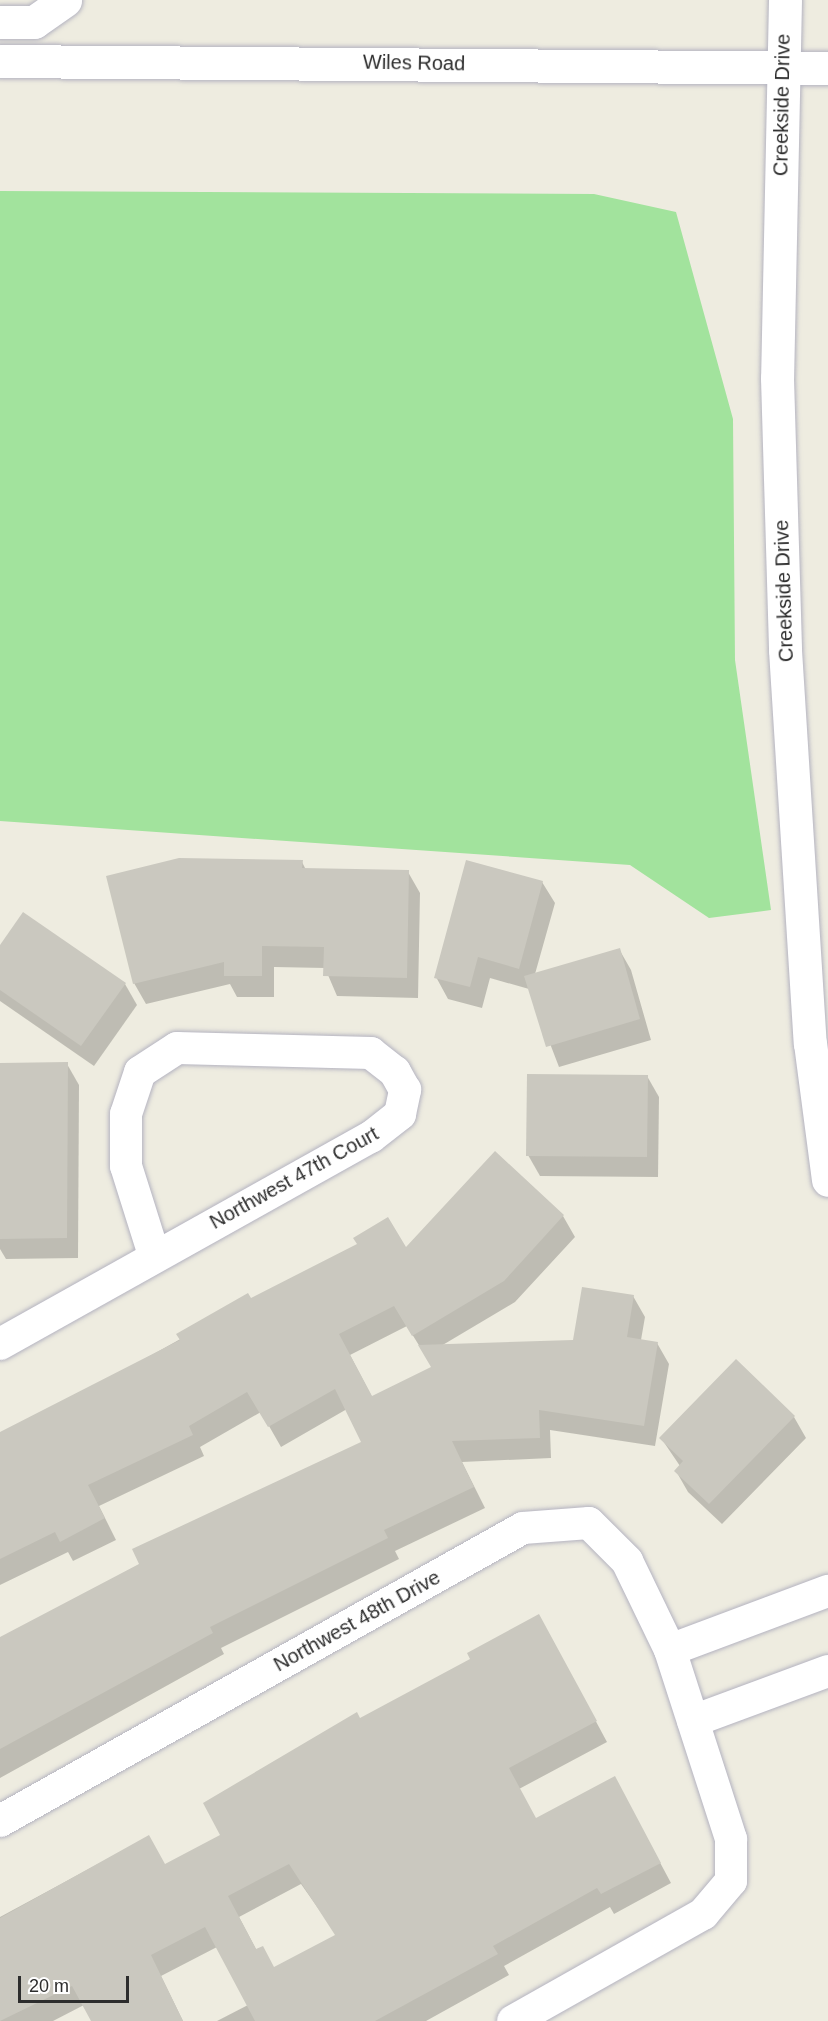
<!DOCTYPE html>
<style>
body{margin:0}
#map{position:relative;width:828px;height:2021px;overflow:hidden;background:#eeece0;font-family:Helvetica,sans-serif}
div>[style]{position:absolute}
.green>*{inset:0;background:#a2e39d}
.shadow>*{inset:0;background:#0003}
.building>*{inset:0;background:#cac8bf}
.roads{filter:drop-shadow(0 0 2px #b4b3c0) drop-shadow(0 0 2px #b4b3c0)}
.street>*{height:32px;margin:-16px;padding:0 16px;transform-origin:16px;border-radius:16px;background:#fff}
.secondary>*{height:33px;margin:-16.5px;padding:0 16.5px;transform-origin:16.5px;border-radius:16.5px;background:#fff}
span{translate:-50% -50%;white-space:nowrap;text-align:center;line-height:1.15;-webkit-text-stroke:4.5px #fff;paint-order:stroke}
.street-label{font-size:20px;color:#2d2d2d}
.scale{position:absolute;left:18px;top:1976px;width:111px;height:27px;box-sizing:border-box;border:3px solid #2d2d2d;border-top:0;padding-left:8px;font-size:18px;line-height:21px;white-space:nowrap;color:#2d2d2d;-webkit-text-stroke:4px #fff;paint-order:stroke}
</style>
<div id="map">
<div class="green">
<i style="clip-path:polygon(0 191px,594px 194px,676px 212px,733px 419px,735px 660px,771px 910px,709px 918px,630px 865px,0 821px)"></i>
</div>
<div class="shadow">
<i style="clip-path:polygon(302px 862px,306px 870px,408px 872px,420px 893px,418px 998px,337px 996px,325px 968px,274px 967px,274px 997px,237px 997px,230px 984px,146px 1004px,134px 983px)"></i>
<i style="clip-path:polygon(542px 882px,555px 903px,535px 974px,619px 949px,631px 970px,651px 1040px,559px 1067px,529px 989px,490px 978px,482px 1008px,448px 999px,436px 977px)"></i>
<i style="clip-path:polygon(23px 914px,125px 984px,137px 1005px,94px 1066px,0 1001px,0 948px)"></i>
<i style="clip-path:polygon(67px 1064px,79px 1085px,78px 1258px,6px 1259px,0 1249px,0 1065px)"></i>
<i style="clip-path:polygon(647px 1076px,659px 1097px,658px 1177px,540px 1176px,528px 1155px)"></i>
<i style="clip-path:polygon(evenodd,496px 1153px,563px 1216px,575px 1237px,515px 1302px,441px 1346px,575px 1342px,633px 1296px,645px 1317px,641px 1340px,657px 1343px,669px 1364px,655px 1446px,550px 1430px,551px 1458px,462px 1462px,485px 1508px,395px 1551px,399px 1559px,221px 1648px,224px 1654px,0 1778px,0 1640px,363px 1443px,347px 1409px,281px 1447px,261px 1412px,200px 1447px,204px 1456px,99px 1506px,116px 1540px,73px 1561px,68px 1552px,0 1585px,0 1440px,250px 1300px,405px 1249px,496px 1153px,407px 1326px,433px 1368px,372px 1397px,350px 1355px,407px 1326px)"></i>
<i style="clip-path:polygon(794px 1417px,806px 1438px,722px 1524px,688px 1492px,676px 1471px,680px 1466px,661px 1438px)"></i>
<i style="clip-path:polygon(evenodd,550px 1636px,607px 1742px,519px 1789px,536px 1820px,626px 1799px,671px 1883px,614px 1914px,610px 1907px,504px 1966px,509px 1975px,426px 2021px,217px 2021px,248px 2005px,217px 1947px,161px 1976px,183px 2021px,93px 2021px,84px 2005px,53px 2021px,0 2021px,0 1917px,148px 1837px,165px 1866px,222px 1835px,359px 1719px,550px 1636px,301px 1884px,337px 1935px,274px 1969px,257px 1951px,239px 1917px,301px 1884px)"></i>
</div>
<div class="building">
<i style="clip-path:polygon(179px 858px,303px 860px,302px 868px,409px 870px,407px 978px,323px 976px,324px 947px,262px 946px,262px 976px,224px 976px,224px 962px,133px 984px,106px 876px)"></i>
<i style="clip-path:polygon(466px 860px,543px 881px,519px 969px,478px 957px,470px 987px,434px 978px)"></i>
<i style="clip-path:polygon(23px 912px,126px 983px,81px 1046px,0 990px,0 945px)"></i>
<i style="clip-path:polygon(620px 948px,640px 1019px,546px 1047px,524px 976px)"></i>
<i style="clip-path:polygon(68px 1062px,67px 1238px,0 1239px,0 1063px)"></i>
<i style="clip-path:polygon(527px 1074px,648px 1075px,647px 1157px,526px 1156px)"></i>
<i style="clip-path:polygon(495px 1151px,564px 1215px,504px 1281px,412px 1336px,394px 1306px,339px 1334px,372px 1396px,431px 1367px,418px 1345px,573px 1340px,582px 1287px,634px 1295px,627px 1337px,658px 1342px,644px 1426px,539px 1410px,540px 1438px,452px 1441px,474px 1487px,384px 1530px,388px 1538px,210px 1627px,213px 1633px,0 1749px,0 1637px,139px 1564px,132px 1549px,361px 1442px,335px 1389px,268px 1427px,247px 1392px,189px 1426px,193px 1435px,88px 1485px,105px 1518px,60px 1542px,55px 1532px,0 1559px,0 1432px,180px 1340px,176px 1334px,248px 1293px,251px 1298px,357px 1244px,353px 1238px,388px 1217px,406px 1247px)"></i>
<i style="clip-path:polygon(736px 1359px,795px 1416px,709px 1504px,674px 1471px,683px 1461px,659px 1438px)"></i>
<i style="clip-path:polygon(evenodd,539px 1614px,597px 1721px,509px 1768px,536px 1818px,615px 1776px,661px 1863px,601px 1894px,597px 1888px,493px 1946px,498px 1954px,375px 2021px,255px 2021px,205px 1927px,151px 1955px,183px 2021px,91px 2021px,72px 1986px,0 2021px,0 1918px,149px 1835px,165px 1864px,220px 1835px,203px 1803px,357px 1712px,360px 1718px,470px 1659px,467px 1653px,539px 1614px,289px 1864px,335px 1935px,274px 1967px,263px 1946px,256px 1949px,228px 1896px,289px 1864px)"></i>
</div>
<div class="roads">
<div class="street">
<i style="left:0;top:1344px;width:425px;rotate:-29.2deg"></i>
<i style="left:371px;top:1137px;width:37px;rotate:-38deg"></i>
<i style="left:400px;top:1114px;width:25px;rotate:-78deg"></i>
<i style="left:405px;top:1090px;width:21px;rotate:-119deg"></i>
<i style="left:395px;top:1072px;width:31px;rotate:-142deg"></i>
<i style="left:371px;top:1053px;width:194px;rotate:-178.5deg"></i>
<i style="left:177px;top:1048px;width:44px;rotate:147deg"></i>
<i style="left:140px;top:1072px;width:44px;rotate:108.4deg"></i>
<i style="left:126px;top:1114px;width:52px;rotate:90deg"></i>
<i style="left:126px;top:1166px;width:93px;rotate:72.5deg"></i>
<i style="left:670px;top:1650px;width:169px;rotate:-20.5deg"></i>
<i style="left:693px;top:1721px;width:144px;rotate:-20.3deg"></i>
<i style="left:0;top:1821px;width:599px;rotate:-29.26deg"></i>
<i style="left:523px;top:1528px;width:66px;rotate:-4.3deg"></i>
<i style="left:589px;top:1523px;width:54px;rotate:45deg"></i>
<i style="left:627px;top:1561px;width:99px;rotate:64.2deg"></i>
<i style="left:670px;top:1650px;width:199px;rotate:72.1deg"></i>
<i style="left:731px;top:1839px;width:42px;rotate:90deg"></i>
<i style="left:731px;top:1881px;width:43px;rotate:130.3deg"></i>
<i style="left:703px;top:1914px;width:218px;rotate:150.6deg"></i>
</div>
<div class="secondary">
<i style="left:785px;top:0;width:378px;rotate:91.2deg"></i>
<i style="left:777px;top:378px;width:272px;rotate:88.3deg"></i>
<i style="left:785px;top:650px;width:394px;rotate:86.4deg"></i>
<i style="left:810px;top:1043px;width:138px;rotate:82.5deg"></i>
<i style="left:0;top:22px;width:34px"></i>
<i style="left:34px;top:22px;width:38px;rotate:-35deg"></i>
<i style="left:0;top:61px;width:828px;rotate:0.48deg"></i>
</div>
</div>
<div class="street-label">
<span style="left:414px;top:63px;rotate:1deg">Wiles Road</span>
<span style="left:782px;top:105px;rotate:-89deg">Creekside Drive</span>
<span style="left:784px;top:591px;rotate:-92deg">Creekside Drive</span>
<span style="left:294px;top:1178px;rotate:-29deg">Northwest 47th Court</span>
<span style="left:357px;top:1621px;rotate:-29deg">Northwest 48th Drive</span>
</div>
<div class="scale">20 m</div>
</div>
